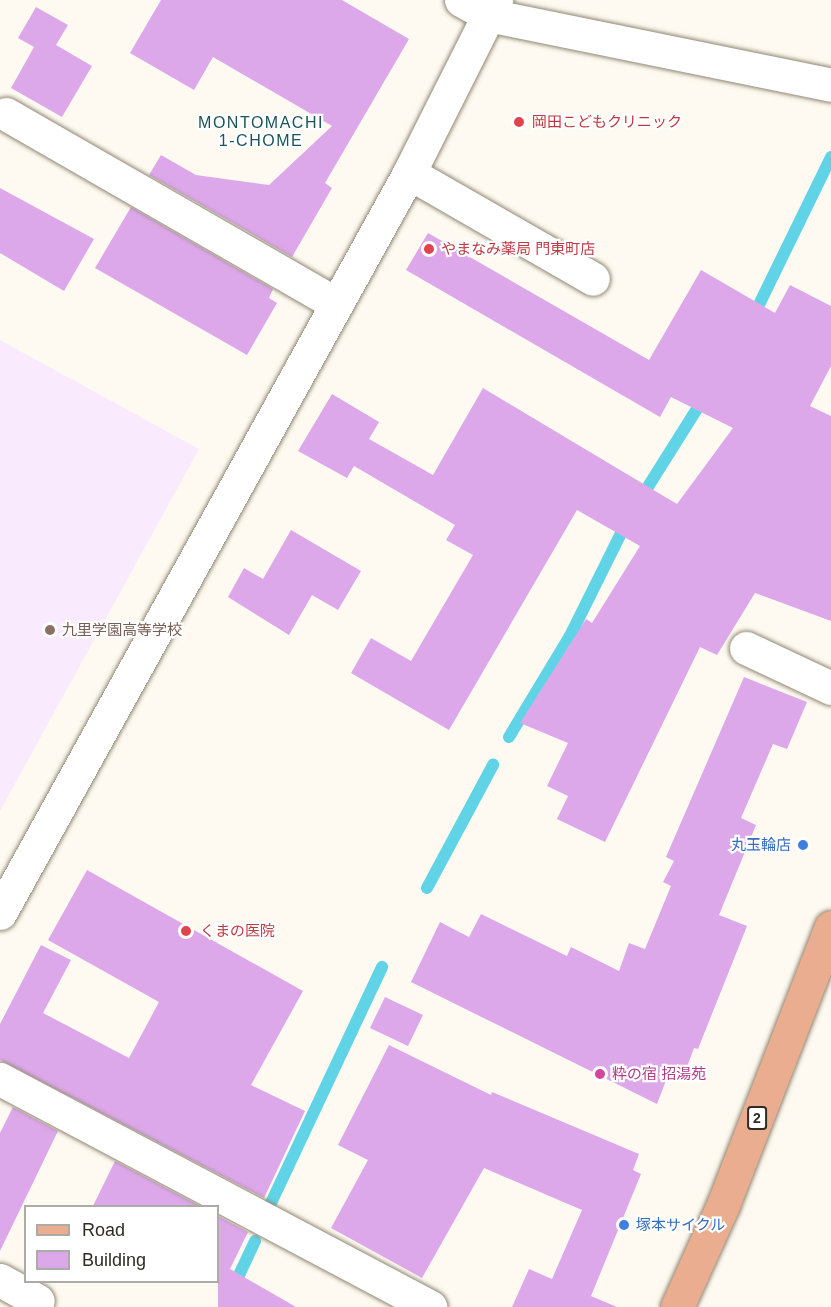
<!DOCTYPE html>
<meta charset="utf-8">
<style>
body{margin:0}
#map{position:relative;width:831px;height:1307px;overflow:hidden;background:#fefaf1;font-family:Helvetica,"Noto Sans JP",sans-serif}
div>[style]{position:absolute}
.education>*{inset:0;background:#f9eafe}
.stream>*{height:12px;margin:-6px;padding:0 6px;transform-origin:6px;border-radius:6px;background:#60d4e6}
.building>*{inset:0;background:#dda8ea}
.roads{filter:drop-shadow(0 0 2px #908774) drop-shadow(0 0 2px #908774)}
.minor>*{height:33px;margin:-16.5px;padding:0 16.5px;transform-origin:16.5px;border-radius:16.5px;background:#fff}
.tertiary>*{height:33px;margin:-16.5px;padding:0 16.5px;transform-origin:16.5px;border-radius:16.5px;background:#fff}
.primary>*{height:33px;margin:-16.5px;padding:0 16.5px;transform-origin:16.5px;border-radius:16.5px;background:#eaad8f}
.dots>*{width:16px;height:16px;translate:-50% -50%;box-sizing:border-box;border:3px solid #fff;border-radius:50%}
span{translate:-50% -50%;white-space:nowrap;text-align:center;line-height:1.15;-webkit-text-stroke:4.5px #fff;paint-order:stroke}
.shield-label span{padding:2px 4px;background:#fff;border:2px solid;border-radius:4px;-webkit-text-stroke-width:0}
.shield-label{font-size:14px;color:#302c24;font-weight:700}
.health-label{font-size:15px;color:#be3a42}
.left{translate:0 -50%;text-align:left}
.education-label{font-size:15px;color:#785e54}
.shop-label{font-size:15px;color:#366cbe}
.right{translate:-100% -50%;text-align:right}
.hotel-label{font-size:15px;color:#b23c85}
.neighbourhood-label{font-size:16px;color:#1a545d;letter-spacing:1.5px}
.legend{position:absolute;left:24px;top:1205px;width:195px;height:78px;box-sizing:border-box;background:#fff;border:2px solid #acaba7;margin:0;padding:8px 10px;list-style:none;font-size:18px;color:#302c24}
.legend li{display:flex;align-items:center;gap:12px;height:30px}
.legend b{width:30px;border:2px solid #acaba7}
</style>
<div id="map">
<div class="education">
<i style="clip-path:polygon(0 340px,199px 449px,0 811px)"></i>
</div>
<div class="stream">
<i style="left:753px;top:317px;width:178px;rotate:-64deg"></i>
<i style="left:639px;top:501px;width:124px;rotate:-57.8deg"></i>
<i style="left:509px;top:737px;width:118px;rotate:-58.9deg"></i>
<i style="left:570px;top:636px;width:128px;rotate:-63.6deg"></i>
<i style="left:427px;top:888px;width:140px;rotate:-61.8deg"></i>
<i style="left:271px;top:1203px;width:261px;rotate:-64.8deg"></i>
<i style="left:224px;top:1307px;width:73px;rotate:-64.8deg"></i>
</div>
<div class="building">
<i style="clip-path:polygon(161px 0,342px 0,409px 39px,325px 183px,332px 188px,292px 257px,149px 175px,161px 155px,196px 175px,269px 185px,332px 126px,213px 57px,194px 90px,130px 53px)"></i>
<i style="clip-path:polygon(36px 7px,68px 25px,56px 45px,92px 66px,62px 117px,11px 88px,34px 47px,18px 38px)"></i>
<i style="clip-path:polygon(0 188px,94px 239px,64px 291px,0 253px)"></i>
<i style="clip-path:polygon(131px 207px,273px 289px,269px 298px,277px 303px,247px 355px,95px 268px)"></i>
<i style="clip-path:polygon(428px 233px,649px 360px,701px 270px,775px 313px,790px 285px,831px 306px,831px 366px,810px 406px,831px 416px,831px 621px,755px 593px,717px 655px,700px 647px,605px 842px,557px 819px,568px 796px,547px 786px,568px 743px,520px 723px,586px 619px,592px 623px,640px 546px,577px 510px,449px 730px,351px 673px,371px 638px,411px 661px,473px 555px,446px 540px,455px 525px,354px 466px,347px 478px,298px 451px,332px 394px,379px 422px,369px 439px,433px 475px,483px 388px,677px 504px,733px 428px,671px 397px,660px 417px,406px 270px)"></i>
<i style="clip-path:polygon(291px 530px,361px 571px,338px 610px,312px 595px,289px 635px,228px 597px,244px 568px,263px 579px)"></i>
<i style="clip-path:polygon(744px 677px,807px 702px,787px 749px,773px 744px,741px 818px,756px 825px,719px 915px,747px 926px,698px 1049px,694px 1048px,684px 1075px,670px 1070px,657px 1104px,411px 982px,440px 922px,469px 937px,481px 914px,567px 956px,571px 947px,619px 971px,629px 943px,645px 949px,671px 886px,663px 882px,674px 861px,666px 857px)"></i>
<i style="clip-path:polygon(87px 870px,303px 991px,251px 1085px,305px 1111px,264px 1198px,0 1060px,0 1024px,41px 945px,71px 960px,43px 1013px,129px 1058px,159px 1002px,48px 940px)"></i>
<i style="clip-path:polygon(385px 997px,423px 1015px,408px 1046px,370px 1028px)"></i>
<i style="clip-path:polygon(389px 1045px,491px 1095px,492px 1092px,639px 1154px,633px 1170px,641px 1174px,591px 1296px,617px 1307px,512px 1307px,529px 1269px,552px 1279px,582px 1210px,484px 1168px,422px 1278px,331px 1228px,368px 1160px,338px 1145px)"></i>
<i style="clip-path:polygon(13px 1107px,58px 1131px,0 1251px,0 1133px)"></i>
<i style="clip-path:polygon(115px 1161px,200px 1206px,93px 1206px)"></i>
<i style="clip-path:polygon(218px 1216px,248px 1232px,230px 1269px,296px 1307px,218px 1307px)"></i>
</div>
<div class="roads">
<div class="minor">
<i style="left:461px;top:0;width:31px;rotate:29deg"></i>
<i style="left:488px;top:15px;width:350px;rotate:11.5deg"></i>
<i style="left:6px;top:114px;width:379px;rotate:29.9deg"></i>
<i style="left:409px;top:173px;width:212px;rotate:29.9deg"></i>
<i style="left:746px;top:648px;width:94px;rotate:25.2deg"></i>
<i style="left:0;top:1079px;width:487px;rotate:27.9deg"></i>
<i style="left:0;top:1280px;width:43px;rotate:28.9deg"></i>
</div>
<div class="tertiary">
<i style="left:0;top:913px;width:846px;rotate:-61.07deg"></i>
<i style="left:409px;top:173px;width:194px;rotate:-63.3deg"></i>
</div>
<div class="primary">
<i style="left:677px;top:1307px;width:112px;rotate:-65.7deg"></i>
<i style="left:723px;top:1205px;width:298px;rotate:-68.8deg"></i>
</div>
</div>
<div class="dots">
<i style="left:519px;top:122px;background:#e0444e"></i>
<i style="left:429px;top:249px;background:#e0444e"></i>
<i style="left:50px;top:630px;background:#8d6e63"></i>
<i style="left:803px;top:845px;background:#3f7fe0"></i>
<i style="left:186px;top:931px;background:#e0444e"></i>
<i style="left:600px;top:1074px;background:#d1479c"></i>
<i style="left:624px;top:1225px;background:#3f7fe0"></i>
</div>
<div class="shield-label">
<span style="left:757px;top:1118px">2</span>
</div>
<div class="health-label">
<span class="left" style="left:532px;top:122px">岡田こどもクリニック</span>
<span class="left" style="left:441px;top:249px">やまなみ薬局 門東町店</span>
<span class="left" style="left:200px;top:931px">くまの医院</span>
</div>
<div class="education-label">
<span class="left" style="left:62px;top:630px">九里学園高等学校</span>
</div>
<div class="shop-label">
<span class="right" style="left:791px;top:845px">丸玉輪店</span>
<span class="left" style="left:636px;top:1225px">塚本サイクル</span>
</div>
<div class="hotel-label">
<span class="left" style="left:612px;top:1074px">粋の宿 招湯苑</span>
</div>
<div class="neighbourhood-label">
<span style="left:261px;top:132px">MONTOMACHI<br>1-CHOME</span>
</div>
<ul class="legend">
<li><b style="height:8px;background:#eaad8f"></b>Road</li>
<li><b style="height:16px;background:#dda8ea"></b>Building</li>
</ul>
</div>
